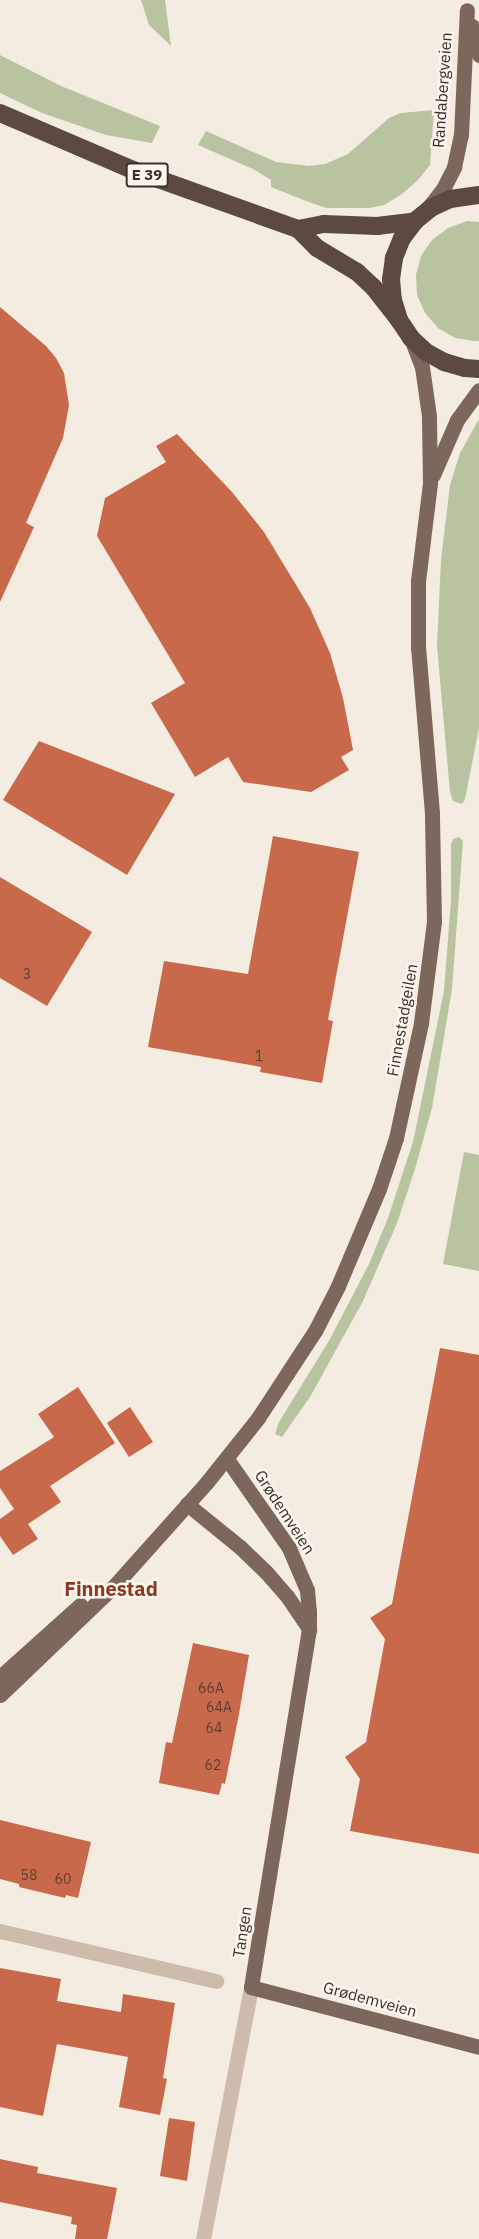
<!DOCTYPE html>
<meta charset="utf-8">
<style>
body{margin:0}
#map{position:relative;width:479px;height:2239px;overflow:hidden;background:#f4ebe1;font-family:"IBM Plex Sans",sans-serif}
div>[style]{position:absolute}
.green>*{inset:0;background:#b8c4a0}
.building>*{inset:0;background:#c8694b}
.minor>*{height:15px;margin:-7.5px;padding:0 7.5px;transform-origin:7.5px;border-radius:7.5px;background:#cdbbac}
.major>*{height:15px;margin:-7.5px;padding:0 7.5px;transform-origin:7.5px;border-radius:7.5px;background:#7d675c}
.highway>*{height:18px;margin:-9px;padding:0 9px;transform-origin:9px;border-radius:9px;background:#5c4a42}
span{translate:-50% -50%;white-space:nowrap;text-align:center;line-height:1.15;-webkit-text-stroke:5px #fbf5ee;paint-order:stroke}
.number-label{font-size:14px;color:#5e3e33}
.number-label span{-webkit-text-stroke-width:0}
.shield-label span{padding:2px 4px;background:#fbf5ee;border:2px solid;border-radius:4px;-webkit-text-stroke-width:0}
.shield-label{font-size:15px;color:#3b302b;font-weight:700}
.street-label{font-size:16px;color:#3b302b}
.quarter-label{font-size:20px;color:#8c3b22;font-weight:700}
</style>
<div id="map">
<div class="green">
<i style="clip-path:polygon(141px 0,165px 0,171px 46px,149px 25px)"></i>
<i style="clip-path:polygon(0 55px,61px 86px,160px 126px,152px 143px,106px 135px,42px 113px,0 93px)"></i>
<i style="clip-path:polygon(434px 110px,430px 165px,417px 181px,402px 194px,384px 205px,369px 208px,326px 208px,306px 201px,271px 187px,271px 180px,253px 169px,198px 145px,206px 131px,276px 162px,309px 166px,325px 164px,348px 154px,389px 118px,401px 113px)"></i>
<i style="clip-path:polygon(467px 221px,479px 222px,479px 341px,474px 341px,455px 338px,438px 328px,425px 313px,417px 295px,416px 275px,421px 256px,432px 240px,448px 228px)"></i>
<i style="clip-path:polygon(479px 419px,479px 728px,465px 799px,462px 804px,453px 801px,450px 792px,437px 646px,441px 560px,450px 485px,460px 453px)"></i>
<i style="clip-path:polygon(459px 837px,463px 841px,452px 989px,432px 1108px,415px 1169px,397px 1223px,363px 1301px,310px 1397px,282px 1437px,275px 1434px,279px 1422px,330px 1339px,369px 1264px,388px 1218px,413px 1142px,444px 991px,451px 900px,451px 844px,453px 839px)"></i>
<i style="clip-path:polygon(464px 1152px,479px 1155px,479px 1271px,443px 1264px)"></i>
</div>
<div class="building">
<i style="clip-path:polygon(0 307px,46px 346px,56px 358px,64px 373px,69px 405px,63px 438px,26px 523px,34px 527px,0 602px)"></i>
<i style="clip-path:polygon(177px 434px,232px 492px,264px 532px,310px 608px,330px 653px,343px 698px,353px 750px,341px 757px,349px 770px,311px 792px,243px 782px,228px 757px,195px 777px,151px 703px,185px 683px,97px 536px,105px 498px,166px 462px,156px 446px)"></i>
<i style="clip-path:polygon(39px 741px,175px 794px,127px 875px,3px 800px)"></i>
<i style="clip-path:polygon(273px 836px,359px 852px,328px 1020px,333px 1021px,322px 1083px,260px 1072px,261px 1067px,148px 1047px,164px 961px,248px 974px)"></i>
<i style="clip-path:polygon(0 877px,92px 932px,47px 1006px,0 978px)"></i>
<i style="clip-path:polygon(440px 1348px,479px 1355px,479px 1854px,350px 1831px,360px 1779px,345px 1757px,366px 1742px,385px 1639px,370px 1618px,392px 1604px)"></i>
<i style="clip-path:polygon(78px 1387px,115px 1443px,50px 1486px,61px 1502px,28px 1524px,38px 1539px,13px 1555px,0 1536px,0 1519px,14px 1509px,0 1488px,0 1471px,54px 1437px,38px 1414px)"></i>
<i style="clip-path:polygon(130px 1407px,153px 1442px,129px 1457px,107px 1423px)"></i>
<i style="clip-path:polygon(193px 1643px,249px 1655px,239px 1714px,225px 1784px,222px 1783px,219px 1795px,159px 1783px,166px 1742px,172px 1743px)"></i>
<i style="clip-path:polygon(0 1820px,91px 1842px,78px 1898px,66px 1895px,65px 1898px,19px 1887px,19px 1884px,0 1879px)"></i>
<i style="clip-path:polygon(0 1968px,61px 1979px,57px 2001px,121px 2012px,123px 1994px,175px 2003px,163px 2078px,167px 2079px,160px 2115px,119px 2107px,128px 2057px,57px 2044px,43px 2116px,0 2107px)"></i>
<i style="clip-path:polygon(169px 2118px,195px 2122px,187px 2181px,160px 2176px)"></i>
<i style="clip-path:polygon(0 2159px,38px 2167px,37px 2173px,117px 2188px,107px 2239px,75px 2239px,77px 2225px,71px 2224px,72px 2217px,0 2202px)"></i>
</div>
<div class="minor">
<i style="left:0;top:1931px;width:222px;rotate:13deg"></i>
<i style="left:203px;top:2239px;width:257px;rotate:-79.2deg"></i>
</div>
<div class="major">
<i style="left:472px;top:26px;width:30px;rotate:76deg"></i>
<i style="left:428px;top:208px;width:24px;rotate:-52deg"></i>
<i style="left:443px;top:189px;width:25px;rotate:-63deg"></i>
<i style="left:454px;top:167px;width:33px;rotate:-78deg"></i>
<i style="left:461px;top:135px;width:125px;rotate:-87.3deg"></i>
<i style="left:433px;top:475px;width:60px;rotate:-66.4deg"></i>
<i style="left:457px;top:420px;width:37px;rotate:-54deg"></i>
<i style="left:227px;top:1459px;width:108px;rotate:55.1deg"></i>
<i style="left:289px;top:1548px;width:46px;rotate:66.8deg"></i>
<i style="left:307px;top:1590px;width:21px;rotate:85deg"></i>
<i style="left:309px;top:1611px;width:18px;rotate:90deg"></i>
<i style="left:309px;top:1629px;width:363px;rotate:99.2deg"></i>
<i style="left:251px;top:1987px;width:236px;rotate:14.7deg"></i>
<i style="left:187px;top:1504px;width:68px;rotate:39.1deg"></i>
<i style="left:240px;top:1547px;width:36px;rotate:44deg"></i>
<i style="left:266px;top:1572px;width:32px;rotate:49deg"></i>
<i style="left:287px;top:1596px;width:40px;rotate:56deg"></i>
<i style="left:0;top:1677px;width:108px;rotate:-42deg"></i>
<i style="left:0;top:1695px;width:159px;rotate:-43.7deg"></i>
<i style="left:115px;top:1585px;width:138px;rotate:-48.2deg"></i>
<i style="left:207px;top:1482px;width:82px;rotate:-51.4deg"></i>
<i style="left:258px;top:1418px;width:104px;rotate:-56.8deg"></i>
<i style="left:315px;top:1331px;width:51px;rotate:-62.9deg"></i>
<i style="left:338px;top:1286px;width:105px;rotate:-67.1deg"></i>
<i style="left:379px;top:1189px;width:54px;rotate:-71.6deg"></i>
<i style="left:396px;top:1138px;width:118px;rotate:-77.7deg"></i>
<i style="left:421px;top:1023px;width:103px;rotate:-82.7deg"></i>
<i style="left:434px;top:921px;width:108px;rotate:-91.1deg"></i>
<i style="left:432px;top:813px;width:166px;rotate:-94.8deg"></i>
<i style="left:418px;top:648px;width:67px;rotate:-90deg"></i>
<i style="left:418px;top:581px;width:99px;rotate:-83deg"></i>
<i style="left:430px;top:483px;width:67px;rotate:-90.9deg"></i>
<i style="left:429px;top:416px;width:49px;rotate:-98.1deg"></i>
<i style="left:422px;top:367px;width:31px;rotate:-111deg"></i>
</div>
<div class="highway">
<i style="left:0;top:113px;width:145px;rotate:23.2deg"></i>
<i style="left:133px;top:170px;width:175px;rotate:19.7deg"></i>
<i style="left:298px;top:229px;width:27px;rotate:45deg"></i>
<i style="left:317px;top:248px;width:47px;rotate:31deg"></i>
<i style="left:357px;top:272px;width:23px;rotate:43deg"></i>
<i style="left:374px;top:288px;width:41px;rotate:52deg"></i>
<i style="left:479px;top:195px;width:29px;rotate:172deg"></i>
<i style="left:450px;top:199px;width:21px;rotate:155deg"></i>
<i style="left:431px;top:208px;width:21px;rotate:141deg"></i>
<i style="left:415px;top:221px;width:21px;rotate:127deg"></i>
<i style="left:402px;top:238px;width:22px;rotate:112deg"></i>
<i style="left:394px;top:258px;width:21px;rotate:98deg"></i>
<i style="left:391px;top:279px;width:21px;rotate:85deg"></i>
<i style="left:393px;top:300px;width:21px;rotate:73deg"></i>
<i style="left:399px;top:320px;width:22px;rotate:56deg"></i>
<i style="left:411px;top:338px;width:21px;rotate:43deg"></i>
<i style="left:426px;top:352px;width:21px;rotate:29deg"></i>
<i style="left:444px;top:362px;width:22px;rotate:16deg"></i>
<i style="left:465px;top:368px;width:14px;rotate:4deg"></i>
<i style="left:298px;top:229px;width:26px;rotate:-11deg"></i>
<i style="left:324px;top:224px;width:53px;rotate:2.2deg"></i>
<i style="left:377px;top:226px;width:38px;rotate:-7deg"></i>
</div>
<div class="number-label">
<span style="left:27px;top:974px">3</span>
<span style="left:259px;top:1056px">1</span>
<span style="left:211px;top:1688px">66A</span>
<span style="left:219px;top:1707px">64A</span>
<span style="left:214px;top:1728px">64</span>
<span style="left:213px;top:1765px">62</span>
<span style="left:29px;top:1875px">58</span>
<span style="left:63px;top:1879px">60</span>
</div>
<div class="shield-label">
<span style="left:147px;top:175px">E 39</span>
</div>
<div class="street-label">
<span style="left:442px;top:90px;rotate:-86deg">Randabergveien</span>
<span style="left:402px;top:1020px;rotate:-80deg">Finnestadgeilen</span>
<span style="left:285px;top:1512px;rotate:57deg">Grødemveien</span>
<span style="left:242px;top:1932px;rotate:-81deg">Tangen</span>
<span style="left:370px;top:1999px;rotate:15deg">Grødemveien</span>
</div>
<div class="quarter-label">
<span style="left:111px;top:1588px">Finnestad</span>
</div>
</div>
